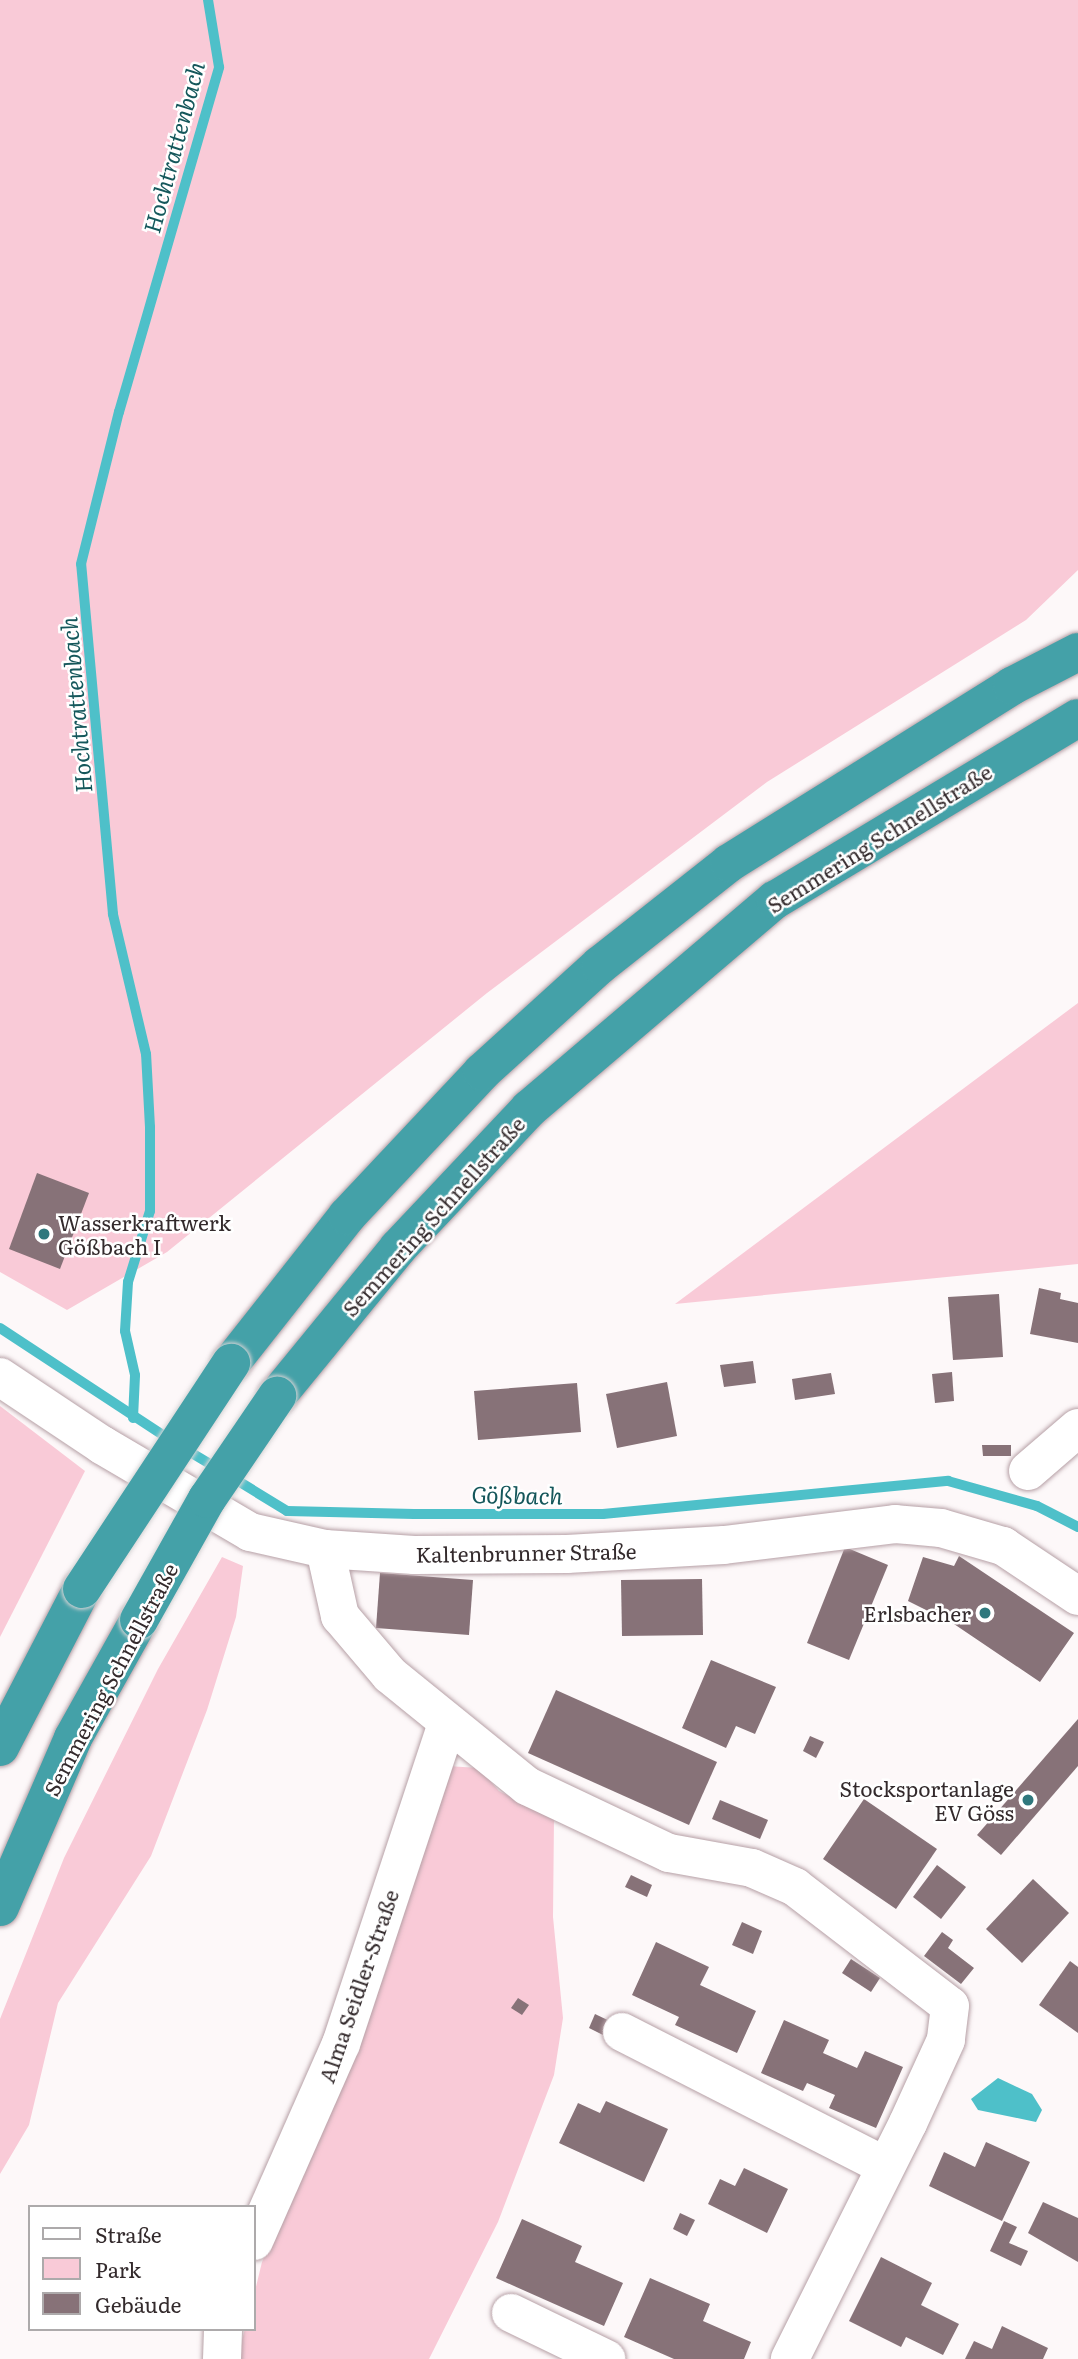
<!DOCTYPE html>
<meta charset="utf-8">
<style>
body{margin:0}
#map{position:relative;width:1078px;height:2359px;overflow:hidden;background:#fdf8f9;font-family:Literata,serif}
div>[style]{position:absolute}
.green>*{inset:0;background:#f9cad7}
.water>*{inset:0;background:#4ec0c9}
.stream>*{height:10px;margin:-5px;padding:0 5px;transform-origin:5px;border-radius:5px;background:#4ec0c9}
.building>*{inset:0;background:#877278}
.roads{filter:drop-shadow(0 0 2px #b6a0a6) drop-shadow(0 0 2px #b6a0a6)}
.minor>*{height:38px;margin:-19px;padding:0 19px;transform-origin:19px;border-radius:19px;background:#fff}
.highway>*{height:38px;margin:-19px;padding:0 19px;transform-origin:19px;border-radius:19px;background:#44a1a8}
.bridges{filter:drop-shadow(0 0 2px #d6d4d5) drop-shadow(0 0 2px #d6d4d5)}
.highway-bridge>*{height:38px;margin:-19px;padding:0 19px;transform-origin:19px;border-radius:19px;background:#44a1a8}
.dots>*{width:19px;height:19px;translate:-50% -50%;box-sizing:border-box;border:4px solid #fff;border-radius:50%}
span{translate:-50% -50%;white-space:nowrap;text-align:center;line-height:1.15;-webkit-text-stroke:5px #fff;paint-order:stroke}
.street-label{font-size:21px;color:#332a2c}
.poi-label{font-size:21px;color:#332a2c}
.left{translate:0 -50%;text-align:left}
.right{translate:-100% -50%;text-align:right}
.water-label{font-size:23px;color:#15575b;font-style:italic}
.legend{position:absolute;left:28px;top:2205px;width:228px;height:126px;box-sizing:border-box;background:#fff;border:2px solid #adaaab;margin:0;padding:9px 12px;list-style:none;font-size:21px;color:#332a2c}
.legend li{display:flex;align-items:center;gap:14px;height:35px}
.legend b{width:35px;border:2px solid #adaaab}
</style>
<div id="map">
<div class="green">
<i style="clip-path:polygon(0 0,1078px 0,1078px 570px,1026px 620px,767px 782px,487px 993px,167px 1252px,67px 1310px,0 1272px)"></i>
<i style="clip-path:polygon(1078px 1003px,1078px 1264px,675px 1304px)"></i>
<i style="clip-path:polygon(0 1406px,85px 1471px,0 1637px)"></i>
<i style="clip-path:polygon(222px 1557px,243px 1566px,236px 1617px,207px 1710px,151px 1856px,58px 2003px,29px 2125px,0 2174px,0 2019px,64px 1858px,158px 1669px)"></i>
<i style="clip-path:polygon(447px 1766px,479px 1768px,499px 1791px,554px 1818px,553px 1917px,563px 2018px,554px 2075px,498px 2222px,429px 2359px,237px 2359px,245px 2329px,254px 2329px,254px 2295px,262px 2262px,333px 2107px,387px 1968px,425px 1827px)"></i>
</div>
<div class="water">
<i style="clip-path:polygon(998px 2078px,1032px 2094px,1042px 2110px,1036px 2122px,978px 2110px,971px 2099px)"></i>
</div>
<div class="stream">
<i style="left:0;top:1328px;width:206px;rotate:33.3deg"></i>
<i style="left:133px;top:1418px;width:43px;rotate:-87.3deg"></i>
<i style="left:135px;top:1375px;width:45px;rotate:-102.8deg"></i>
<i style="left:125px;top:1331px;width:49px;rotate:-86.5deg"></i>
<i style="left:128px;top:1282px;width:74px;rotate:-72.8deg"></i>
<i style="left:150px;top:1211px;width:84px;rotate:-90deg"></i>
<i style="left:150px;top:1127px;width:73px;rotate:-93.1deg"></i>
<i style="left:146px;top:1054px;width:144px;rotate:-103.3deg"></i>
<i style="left:113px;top:914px;width:351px;rotate:-95.2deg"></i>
<i style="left:81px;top:564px;width:157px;rotate:-76deg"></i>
<i style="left:119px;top:412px;width:359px;rotate:-73.8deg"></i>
<i style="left:219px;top:67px;width:68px;rotate:-99.3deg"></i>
<i style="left:185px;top:1449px;width:37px;rotate:31deg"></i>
<i style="left:230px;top:1476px;width:67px;rotate:31.6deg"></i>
<i style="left:287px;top:1511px;width:127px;rotate:1.4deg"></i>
<i style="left:414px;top:1514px;width:189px"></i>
<i style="left:603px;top:1514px;width:347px;rotate:-5.5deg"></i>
<i style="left:948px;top:1481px;width:92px;rotate:15.7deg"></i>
<i style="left:1037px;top:1506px;width:46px;rotate:27.1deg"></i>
</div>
<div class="building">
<i style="clip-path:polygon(37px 1173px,89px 1193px,60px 1269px,9px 1249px)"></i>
<i style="clip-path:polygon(1039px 1288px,1061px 1293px,1060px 1299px,1078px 1303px,1078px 1343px,1030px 1334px)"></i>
<i style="clip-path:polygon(999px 1294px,1003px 1357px,953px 1360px,948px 1297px)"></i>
<i style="clip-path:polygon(753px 1361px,756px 1383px,724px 1387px,720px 1365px)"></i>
<i style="clip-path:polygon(952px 1372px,954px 1401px,935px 1403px,932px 1374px)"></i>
<i style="clip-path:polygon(831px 1373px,835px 1394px,795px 1400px,792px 1379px)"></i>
<i style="clip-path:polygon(667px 1382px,677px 1436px,617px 1448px,606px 1394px)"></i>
<i style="clip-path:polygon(577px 1383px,581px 1432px,478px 1440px,474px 1391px)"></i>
<i style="clip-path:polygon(982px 1445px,1011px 1445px,1011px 1456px,983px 1456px)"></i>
<i style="clip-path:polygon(845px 1547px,888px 1565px,849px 1660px,807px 1643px)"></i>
<i style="clip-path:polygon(959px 1556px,1074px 1633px,1040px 1682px,954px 1624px,908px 1601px,923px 1557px,954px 1566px)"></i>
<i style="clip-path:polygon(380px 1573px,473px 1580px,469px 1635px,376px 1628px)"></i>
<i style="clip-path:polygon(702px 1579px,703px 1635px,622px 1636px,621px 1580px)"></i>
<i style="clip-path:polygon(711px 1660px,776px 1687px,755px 1734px,736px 1726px,726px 1748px,682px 1728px)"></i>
<i style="clip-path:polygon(556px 1690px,717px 1762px,689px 1825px,528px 1753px)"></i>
<i style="clip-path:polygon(1078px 1719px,1078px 1766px,1001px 1855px,977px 1835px)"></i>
<i style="clip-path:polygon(810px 1736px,824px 1742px,816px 1758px,803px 1751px)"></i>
<i style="clip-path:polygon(864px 1799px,937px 1849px,896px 1909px,823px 1859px)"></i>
<i style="clip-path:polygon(720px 1800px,768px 1820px,760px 1839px,712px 1819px)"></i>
<i style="clip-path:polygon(937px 1865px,966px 1887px,941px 1919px,913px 1897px)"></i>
<i style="clip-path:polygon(631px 1875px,652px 1885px,647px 1897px,625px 1887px)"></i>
<i style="clip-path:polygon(1033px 1879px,1069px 1913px,1022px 1963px,986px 1929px)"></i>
<i style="clip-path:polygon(742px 1922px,762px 1931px,753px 1954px,732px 1945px)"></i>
<i style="clip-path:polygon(942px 1932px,953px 1940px,948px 1948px,974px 1968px,961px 1984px,924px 1956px)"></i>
<i style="clip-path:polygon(656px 1942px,709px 1967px,700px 1985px,756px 2011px,737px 2053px,675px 2025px,679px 2017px,632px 1995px)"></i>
<i style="clip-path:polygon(851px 1959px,880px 1978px,871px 1992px,842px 1973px)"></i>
<i style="clip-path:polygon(1070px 1961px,1078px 1967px,1078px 2033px,1039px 2005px)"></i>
<i style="clip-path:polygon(518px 1998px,529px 2005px,522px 2015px,511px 2008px)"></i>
<i style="clip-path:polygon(595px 2014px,618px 2025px,611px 2039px,589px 2028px)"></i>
<i style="clip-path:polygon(784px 2020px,829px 2040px,823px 2053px,857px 2068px,865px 2051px,903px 2067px,876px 2128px,829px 2108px,835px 2095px,807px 2083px,803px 2091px,761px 2073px)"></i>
<i style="clip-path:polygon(606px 2101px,668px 2129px,644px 2182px,559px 2143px,578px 2103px,600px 2113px)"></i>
<i style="clip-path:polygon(986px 2142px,1030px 2162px,1002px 2221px,929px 2186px,944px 2152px,975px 2167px)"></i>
<i style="clip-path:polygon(744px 2168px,788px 2189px,767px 2233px,708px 2204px,720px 2179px,735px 2186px)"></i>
<i style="clip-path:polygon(1043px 2202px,1078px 2218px,1078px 2262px,1028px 2233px)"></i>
<i style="clip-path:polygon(680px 2213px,695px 2220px,687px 2236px,673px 2229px)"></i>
<i style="clip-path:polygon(522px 2219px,582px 2246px,575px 2262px,623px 2283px,604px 2326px,496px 2278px)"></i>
<i style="clip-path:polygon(1004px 2221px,1017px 2227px,1009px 2243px,1028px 2251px,1021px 2266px,990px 2251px)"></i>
<i style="clip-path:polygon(881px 2257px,932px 2283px,921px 2305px,959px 2324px,943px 2355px,906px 2337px,901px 2347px,849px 2321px)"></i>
<i style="clip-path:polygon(650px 2278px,710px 2304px,703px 2321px,751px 2342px,744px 2359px,674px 2359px,624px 2337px)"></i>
<i style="clip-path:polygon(1002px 2326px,1048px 2348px,1043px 2359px,965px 2359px,974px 2341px,992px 2349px)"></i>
</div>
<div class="roads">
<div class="minor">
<i style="left:0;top:1377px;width:123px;rotate:33.7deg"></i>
<i style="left:102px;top:1445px;width:172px;rotate:30.4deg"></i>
<i style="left:250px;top:1532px;width:77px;rotate:12.8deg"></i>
<i style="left:325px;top:1549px;width:89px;rotate:3.9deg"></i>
<i style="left:414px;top:1555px;width:153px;rotate:-0.4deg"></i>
<i style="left:567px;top:1554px;width:157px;rotate:-3.3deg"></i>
<i style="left:724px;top:1545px;width:172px;rotate:-7deg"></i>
<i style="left:895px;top:1524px;width:46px;rotate:5deg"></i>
<i style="left:941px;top:1528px;width:65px;rotate:16.2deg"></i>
<i style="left:1003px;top:1546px;width:90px;rotate:33.7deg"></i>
<i style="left:1028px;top:1471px;width:66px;rotate:-40.7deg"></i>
<i style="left:325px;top:1549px;width:69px;rotate:77.4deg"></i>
<i style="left:340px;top:1616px;width:77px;rotate:49.7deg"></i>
<i style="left:390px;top:1675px;width:176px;rotate:39deg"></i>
<i style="left:527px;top:1786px;width:157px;rotate:25.3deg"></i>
<i style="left:669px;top:1853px;width:84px;rotate:10.2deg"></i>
<i style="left:752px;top:1868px;width:47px;rotate:23.8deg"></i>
<i style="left:795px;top:1887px;width:195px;rotate:37.5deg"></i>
<i style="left:950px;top:2006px;width:34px;rotate:97deg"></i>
<i style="left:946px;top:2040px;width:91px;rotate:114.6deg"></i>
<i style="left:908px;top:2123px;width:264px;rotate:116.6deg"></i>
<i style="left:622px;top:2032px;width:295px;rotate:27deg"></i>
<i style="left:254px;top:2241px;width:215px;rotate:-66.2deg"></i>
<i style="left:341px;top:2044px;width:337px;rotate:-71.7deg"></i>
<i style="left:511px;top:2313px;width:106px;rotate:25.8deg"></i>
<i style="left:222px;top:2359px;width:30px;rotate:-88deg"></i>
</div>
<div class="highway">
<i style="left:231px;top:1363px;width:187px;rotate:-51.7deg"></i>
<i style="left:347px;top:1216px;width:197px;rotate:-46.8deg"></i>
<i style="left:482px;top:1072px;width:159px;rotate:-42.2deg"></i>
<i style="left:600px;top:965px;width:164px;rotate:-38.3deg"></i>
<i style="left:729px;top:863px;width:334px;rotate:-32deg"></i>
<i style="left:1012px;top:686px;width:74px;rotate:-27.3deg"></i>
<i style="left:277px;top:1396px;width:191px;rotate:-50.7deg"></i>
<i style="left:398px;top:1248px;width:191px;rotate:-46.7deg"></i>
<i style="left:529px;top:1109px;width:323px;rotate:-40.4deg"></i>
<i style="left:775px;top:900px;width:353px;rotate:-31deg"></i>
<i style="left:0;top:1747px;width:178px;rotate:-62.6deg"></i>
<i style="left:0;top:1907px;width:184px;rotate:-66.6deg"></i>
<i style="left:73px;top:1738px;width:135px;rotate:-60.8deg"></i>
</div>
</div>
<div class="bridges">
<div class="highway-bridge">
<i style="left:82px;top:1589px;width:271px;rotate:-56.6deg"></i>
<i style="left:139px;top:1620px;width:139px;rotate:-60.7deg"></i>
<i style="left:207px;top:1499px;width:125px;rotate:-55.8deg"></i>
</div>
</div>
<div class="dots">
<i style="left:44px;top:1234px;background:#2f787d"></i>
<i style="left:985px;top:1613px;background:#2f787d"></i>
<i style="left:1028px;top:1800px;background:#2f787d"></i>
</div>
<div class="street-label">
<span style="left:879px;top:838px;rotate:-32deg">Semmering Schnellstraße</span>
<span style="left:433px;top:1216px;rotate:-48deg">Semmering Schnellstraße</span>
<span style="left:526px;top:1552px;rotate:-1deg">Kaltenbrunner Straße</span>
<span style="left:110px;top:1679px;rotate:-62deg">Semmering Schnellstraße</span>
<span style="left:358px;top:1986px;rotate:-71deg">Alma Seidler-Straße</span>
</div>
<div class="poi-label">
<span class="left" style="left:58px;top:1234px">Wasserkraftwerk<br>Gößbach I</span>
<span class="right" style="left:971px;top:1613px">Erlsbacher</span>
<span class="right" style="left:1014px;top:1800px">Stocksportanlage<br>EV Göss</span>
</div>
<div class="water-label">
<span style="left:173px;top:147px;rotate:-75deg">Hochtrattenbach</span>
<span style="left:75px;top:705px;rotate:-95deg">Hochtrattenbach</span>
<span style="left:517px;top:1494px;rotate:1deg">Gößbach</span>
</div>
<ul class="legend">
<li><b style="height:9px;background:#fff"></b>Straße</li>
<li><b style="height:19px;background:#f9cad7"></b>Park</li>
<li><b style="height:19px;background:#877278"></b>Gebäude</li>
</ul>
</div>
